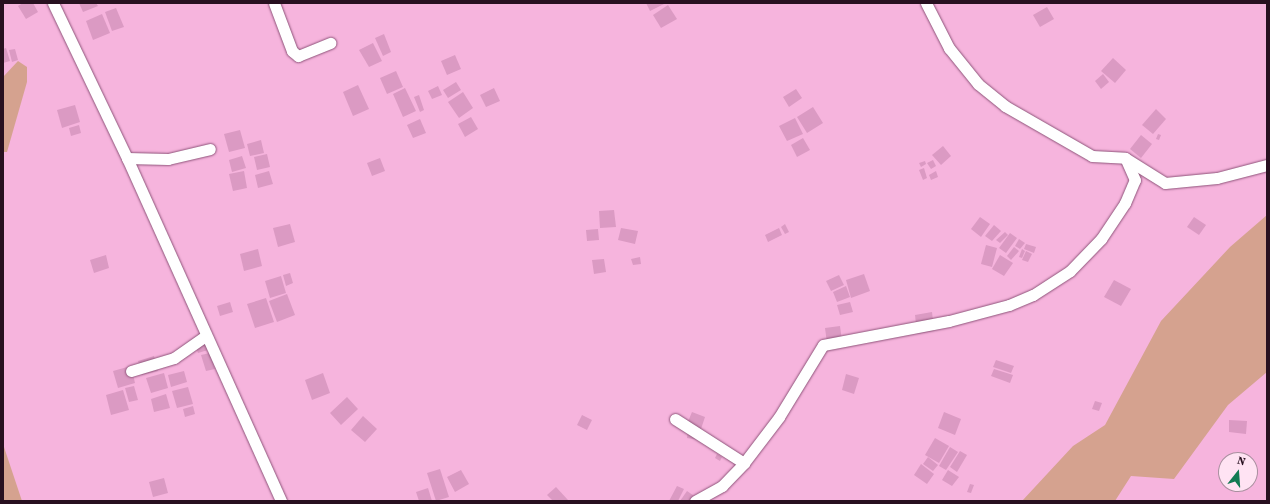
<!DOCTYPE html>
<style>
body{margin:0}
#map{position:relative;width:1270px;height:504px;overflow:hidden;background:#f6b4dd;font-family:"Source Serif 4",serif}
div>[style]{position:absolute}
.green>*{inset:0;background:#d5a28f}
.building>*{inset:0;background:#db9ac3}
.roads{filter:drop-shadow(0 0 1px #8e547a) drop-shadow(0 0 1px #8e547a)}
.street>*{height:11px;margin:-5.5px;padding:0 5.5px;transform-origin:5.5px;border-radius:5.5px;background:#fff}
span{translate:-50% -50%;white-space:nowrap;text-align:center;line-height:1.15;-webkit-text-stroke:4px #ffe3f3;paint-order:stroke}
.frame{position:absolute;inset:0;border:4px solid #281020;pointer-events:none}
.north{position:absolute;left:1218px;top:452px;width:40px;height:40px;box-sizing:border-box;background:#ffe3f3;border:1px solid #a98f9f;border-radius:50%;rotate:17deg;font-size:11px;font-weight:700;line-height:16px;text-align:center;color:#281020}
.north::after{content:'';display:block;margin:auto;width:14px;height:18px;background:#137a53;clip-path:polygon(50% 0,100% 100%,50% 72%,0 100%)}
</style>
<div id="map">
<div class="green">
<i style="clip-path:polygon(18px 61px,27px 67px,27px 82px,7px 152px,3px 152px,3px 77px)"></i>
<i style="clip-path:polygon(1267px 215px,1267px 372px,1228px 405px,1174px 479px,1131px 476px,1115px 501px,1022px 501px,1073px 446px,1105px 425px,1161px 321px,1230px 247px)"></i>
<i style="clip-path:polygon(3px 444px,22px 501px,3px 501px)"></i>
</div>
<div class="building">
<i style="clip-path:polygon(23px 3px,33px 3px,38px 12px,26px 19px,18px 6px)"></i>
<i style="clip-path:polygon(79px 3px,96px 3px,98px 6px,83px 12px)"></i>
<i style="clip-path:polygon(646px 3px,664px 3px,664px 4px,650px 11px)"></i>
<i style="clip-path:polygon(668px 5px,677px 19px,661px 28px,653px 15px)"></i>
<i style="clip-path:polygon(1047px 7px,1054px 19px,1040px 27px,1033px 15px)"></i>
<i style="clip-path:polygon(116px 8px,124px 27px,112px 31px,105px 12px)"></i>
<i style="clip-path:polygon(102px 14px,110px 33px,93px 40px,86px 21px)"></i>
<i style="clip-path:polygon(384px 34px,391px 52px,383px 56px,375px 38px)"></i>
<i style="clip-path:polygon(373px 43px,382px 61px,369px 67px,359px 50px)"></i>
<i style="clip-path:polygon(6px 48px,10px 61px,3px 63px,3px 49px)"></i>
<i style="clip-path:polygon(15px 49px,18px 60px,12px 62px,9px 50px)"></i>
<i style="clip-path:polygon(455px 55px,461px 69px,447px 75px,441px 61px)"></i>
<i style="clip-path:polygon(1113px 58px,1126px 70px,1115px 83px,1101px 71px)"></i>
<i style="clip-path:polygon(396px 71px,403px 87px,387px 94px,380px 78px)"></i>
<i style="clip-path:polygon(1103px 74px,1109px 82px,1101px 89px,1095px 81px)"></i>
<i style="clip-path:polygon(456px 82px,461px 90px,448px 98px,443px 90px)"></i>
<i style="clip-path:polygon(358px 85px,369px 109px,353px 116px,343px 92px)"></i>
<i style="clip-path:polygon(438px 86px,442px 95px,432px 99px,428px 91px)"></i>
<i style="clip-path:polygon(405px 88px,416px 111px,403px 117px,393px 94px)"></i>
<i style="clip-path:polygon(494px 88px,500px 101px,486px 107px,480px 95px)"></i>
<i style="clip-path:polygon(796px 89px,802px 98px,789px 107px,783px 97px)"></i>
<i style="clip-path:polygon(463px 92px,473px 108px,459px 118px,448px 102px)"></i>
<i style="clip-path:polygon(419px 95px,424px 110px,420px 112px,414px 97px)"></i>
<i style="clip-path:polygon(75px 105px,80px 122px,62px 128px,57px 110px)"></i>
<i style="clip-path:polygon(813px 107px,823px 123px,807px 133px,797px 117px)"></i>
<i style="clip-path:polygon(1156px 109px,1166px 119px,1153px 134px,1142px 125px)"></i>
<i style="clip-path:polygon(471px 117px,478px 129px,465px 137px,458px 124px)"></i>
<i style="clip-path:polygon(795px 118px,803px 134px,787px 141px,779px 126px)"></i>
<i style="clip-path:polygon(420px 119px,426px 133px,413px 138px,407px 125px)"></i>
<i style="clip-path:polygon(79px 125px,81px 133px,71px 136px,69px 128px)"></i>
<i style="clip-path:polygon(240px 130px,245px 148px,229px 152px,224px 134px)"></i>
<i style="clip-path:polygon(1158px 134px,1161px 135px,1159px 140px,1156px 139px)"></i>
<i style="clip-path:polygon(1141px 135px,1152px 144px,1141px 158px,1130px 149px)"></i>
<i style="clip-path:polygon(803px 138px,810px 150px,797px 157px,791px 145px)"></i>
<i style="clip-path:polygon(261px 140px,264px 153px,250px 156px,247px 144px)"></i>
<i style="clip-path:polygon(943px 146px,951px 156px,941px 165px,932px 155px)"></i>
<i style="clip-path:polygon(267px 154px,270px 167px,257px 170px,254px 157px)"></i>
<i style="clip-path:polygon(242px 156px,246px 168px,232px 172px,229px 160px)"></i>
<i style="clip-path:polygon(380px 158px,385px 171px,372px 176px,367px 163px)"></i>
<i style="clip-path:polygon(933px 160px,936px 166px,931px 169px,927px 163px)"></i>
<i style="clip-path:polygon(925px 161px,926px 164px,921px 167px,919px 163px)"></i>
<i style="clip-path:polygon(924px 168px,927px 178px,923px 180px,919px 170px)"></i>
<i style="clip-path:polygon(244px 171px,247px 188px,233px 191px,229px 174px)"></i>
<i style="clip-path:polygon(269px 171px,273px 184px,258px 188px,255px 175px)"></i>
<i style="clip-path:polygon(936px 171px,938px 177px,931px 180px,929px 175px)"></i>
<i style="clip-path:polygon(614px 210px,616px 227px,600px 228px,599px 211px)"></i>
<i style="clip-path:polygon(980px 217px,990px 224px,981px 237px,971px 229px)"></i>
<i style="clip-path:polygon(1194px 217px,1206px 225px,1199px 235px,1187px 227px)"></i>
<i style="clip-path:polygon(290px 224px,295px 242px,278px 247px,273px 228px)"></i>
<i style="clip-path:polygon(785px 224px,789px 232px,785px 234px,781px 227px)"></i>
<i style="clip-path:polygon(994px 225px,1001px 231px,992px 241px,985px 236px)"></i>
<i style="clip-path:polygon(621px 228px,638px 231px,635px 244px,618px 240px)"></i>
<i style="clip-path:polygon(779px 228px,782px 235px,768px 242px,765px 235px)"></i>
<i style="clip-path:polygon(598px 229px,599px 240px,587px 241px,586px 230px)"></i>
<i style="clip-path:polygon(1005px 232px,1008px 235px,1000px 243px,996px 240px)"></i>
<i style="clip-path:polygon(1010px 233px,1017px 238px,1006px 253px,999px 248px)"></i>
<i style="clip-path:polygon(1019px 239px,1025px 243px,1020px 249px,1015px 246px)"></i>
<i style="clip-path:polygon(1026px 244px,1036px 247px,1034px 253px,1024px 249px)"></i>
<i style="clip-path:polygon(986px 245px,997px 248px,992px 267px,981px 264px)"></i>
<i style="clip-path:polygon(1014px 247px,1019px 251px,1011px 260px,1007px 256px)"></i>
<i style="clip-path:polygon(258px 249px,262px 266px,244px 271px,240px 254px)"></i>
<i style="clip-path:polygon(1022px 249px,1025px 251px,1022px 258px,1019px 257px)"></i>
<i style="clip-path:polygon(1026px 251px,1032px 254px,1028px 262px,1022px 260px)"></i>
<i style="clip-path:polygon(106px 255px,109px 268px,94px 273px,90px 260px)"></i>
<i style="clip-path:polygon(1000px 255px,1013px 263px,1004px 276px,992px 269px)"></i>
<i style="clip-path:polygon(640px 257px,641px 264px,633px 265px,631px 259px)"></i>
<i style="clip-path:polygon(604px 259px,606px 272px,594px 274px,592px 260px)"></i>
<i style="clip-path:polygon(290px 273px,293px 283px,286px 286px,283px 275px)"></i>
<i style="clip-path:polygon(864px 274px,870px 291px,851px 298px,846px 280px)"></i>
<i style="clip-path:polygon(839px 275px,844px 285px,831px 291px,826px 281px)"></i>
<i style="clip-path:polygon(281px 276px,286px 293px,270px 298px,265px 281px)"></i>
<i style="clip-path:polygon(1114px 280px,1131px 289px,1121px 306px,1104px 297px)"></i>
<i style="clip-path:polygon(846px 286px,850px 297px,837px 302px,833px 292px)"></i>
<i style="clip-path:polygon(287px 294px,295px 315px,277px 322px,269px 301px)"></i>
<i style="clip-path:polygon(266px 298px,274px 322px,255px 328px,247px 304px)"></i>
<i style="clip-path:polygon(230px 302px,233px 312px,220px 316px,217px 306px)"></i>
<i style="clip-path:polygon(850px 302px,853px 312px,840px 315px,837px 305px)"></i>
<i style="clip-path:polygon(932px 312px,933px 321px,916px 324px,915px 315px)"></i>
<i style="clip-path:polygon(933px 323px,934px 331px,917px 334px,916px 325px)"></i>
<i style="clip-path:polygon(840px 326px,842px 341px,827px 343px,825px 328px)"></i>
<i style="clip-path:polygon(205px 339px,208px 350px,198px 353px,194px 342px)"></i>
<i style="clip-path:polygon(210px 353px,215px 369px,206px 371px,201px 355px)"></i>
<i style="clip-path:polygon(154px 356px,158px 371px,142px 375px,138px 361px)"></i>
<i style="clip-path:polygon(996px 360px,1014px 366px,1011px 373px,993px 367px)"></i>
<i style="clip-path:polygon(131px 366px,135px 383px,118px 388px,113px 371px)"></i>
<i style="clip-path:polygon(994px 369px,1013px 375px,1010px 383px,991px 376px)"></i>
<i style="clip-path:polygon(184px 371px,187px 382px,171px 387px,168px 375px)"></i>
<i style="clip-path:polygon(164px 373px,168px 388px,151px 393px,146px 378px)"></i>
<i style="clip-path:polygon(323px 373px,330px 393px,312px 400px,305px 380px)"></i>
<i style="clip-path:polygon(846px 374px,859px 378px,854px 394px,842px 390px)"></i>
<i style="clip-path:polygon(134px 386px,138px 400px,129px 402px,125px 388px)"></i>
<i style="clip-path:polygon(188px 387px,193px 404px,177px 408px,172px 391px)"></i>
<i style="clip-path:polygon(123px 390px,129px 410px,111px 415px,106px 395px)"></i>
<i style="clip-path:polygon(166px 394px,170px 408px,154px 412px,151px 399px)"></i>
<i style="clip-path:polygon(347px 397px,358px 409px,341px 425px,330px 413px)"></i>
<i style="clip-path:polygon(1095px 401px,1102px 403px,1099px 411px,1092px 409px)"></i>
<i style="clip-path:polygon(193px 406px,195px 414px,185px 417px,183px 409px)"></i>
<i style="clip-path:polygon(692px 412px,705px 417px,701px 429px,687px 424px)"></i>
<i style="clip-path:polygon(944px 412px,961px 419px,955px 435px,938px 428px)"></i>
<i style="clip-path:polygon(582px 415px,592px 420px,587px 430px,577px 425px)"></i>
<i style="clip-path:polygon(363px 416px,377px 429px,365px 442px,351px 430px)"></i>
<i style="clip-path:polygon(1229px 420px,1247px 421px,1246px 434px,1229px 432px)"></i>
<i style="clip-path:polygon(688px 429px,699px 440px,687px 438px)"></i>
<i style="clip-path:polygon(935px 438px,949px 446px,939px 463px,925px 455px)"></i>
<i style="clip-path:polygon(950px 447px,958px 452px,946px 470px,939px 466px)"></i>
<i style="clip-path:polygon(960px 451px,967px 455px,957px 472px,950px 467px)"></i>
<i style="clip-path:polygon(717px 454px,722px 457px,720px 461px,715px 458px)"></i>
<i style="clip-path:polygon(928px 457px,938px 465px,933px 471px,923px 464px)"></i>
<i style="clip-path:polygon(921px 464px,934px 474px,927px 484px,914px 475px)"></i>
<i style="clip-path:polygon(440px 469px,449px 497px,436px 501px,427px 473px)"></i>
<i style="clip-path:polygon(461px 470px,469px 484px,455px 492px,447px 477px)"></i>
<i style="clip-path:polygon(948px 470px,959px 477px,952px 486px,942px 480px)"></i>
<i style="clip-path:polygon(164px 478px,168px 493px,153px 497px,149px 482px)"></i>
<i style="clip-path:polygon(970px 484px,974px 485px,971px 493px,967px 492px)"></i>
<i style="clip-path:polygon(677px 486px,684px 489px,678px 501px,669px 501px)"></i>
<i style="clip-path:polygon(556px 487px,568px 500px,567px 501px,553px 501px,547px 495px)"></i>
<i style="clip-path:polygon(428px 488px,432px 501px,419px 501px,416px 492px)"></i>
<i style="clip-path:polygon(687px 491px,697px 498px,695px 501px,680px 501px)"></i>
</div>
<div class="roads">
<div class="street">
<i style="left:53px;top:3px;width:172px;rotate:64.5deg"></i>
<i style="left:127px;top:158px;width:376px;rotate:65.8deg"></i>
<i style="left:274px;top:3px;width:51px;rotate:69.4deg"></i>
<i style="left:292px;top:51px;width:8px;rotate:40deg"></i>
<i style="left:298px;top:56px;width:35px;rotate:-22deg"></i>
<i style="left:926px;top:3px;width:51px;rotate:62.9deg"></i>
<i style="left:949px;top:48px;width:46px;rotate:51.1deg"></i>
<i style="left:978px;top:84px;width:35px;rotate:39deg"></i>
<i style="left:1005px;top:106px;width:100px;rotate:29.9deg"></i>
<i style="left:1092px;top:156px;width:33px;rotate:3deg"></i>
<i style="left:1125px;top:158px;width:47px;rotate:32deg"></i>
<i style="left:1165px;top:183px;width:52px;rotate:-5.5deg"></i>
<i style="left:1217px;top:178px;width:52px;rotate:-14.6deg"></i>
<i style="left:127px;top:158px;width:41px;rotate:1.4deg"></i>
<i style="left:168px;top:159px;width:43px;rotate:-13.4deg"></i>
<i style="left:131px;top:371px;width:45px;rotate:-16.8deg"></i>
<i style="left:174px;top:358px;width:37px;rotate:-35deg"></i>
<i style="left:675px;top:419px;width:82px;rotate:32.5deg"></i>
<i style="left:695px;top:501px;width:31px;rotate:-29deg"></i>
<i style="left:722px;top:486px;width:32px;rotate:-46deg"></i>
<i style="left:744px;top:463px;width:58px;rotate:-52.7deg"></i>
<i style="left:779px;top:417px;width:84px;rotate:-58.6deg"></i>
<i style="left:823px;top:345px;width:128px;rotate:-10.8deg"></i>
<i style="left:949px;top:321px;width:62px;rotate:-14.9deg"></i>
<i style="left:1009px;top:305px;width:26px;rotate:-23deg"></i>
<i style="left:1033px;top:295px;width:44px;rotate:-33deg"></i>
<i style="left:1070px;top:271px;width:45px;rotate:-45.9deg"></i>
<i style="left:1101px;top:239px;width:43px;rotate:-56.3deg"></i>
<i style="left:1125px;top:203px;width:25px;rotate:-67deg"></i>
<i style="left:1135px;top:180px;width:24px;rotate:-114deg"></i>
</div>
</div>
<div class="frame"></div>
<div class="north">N</div>
</div>
